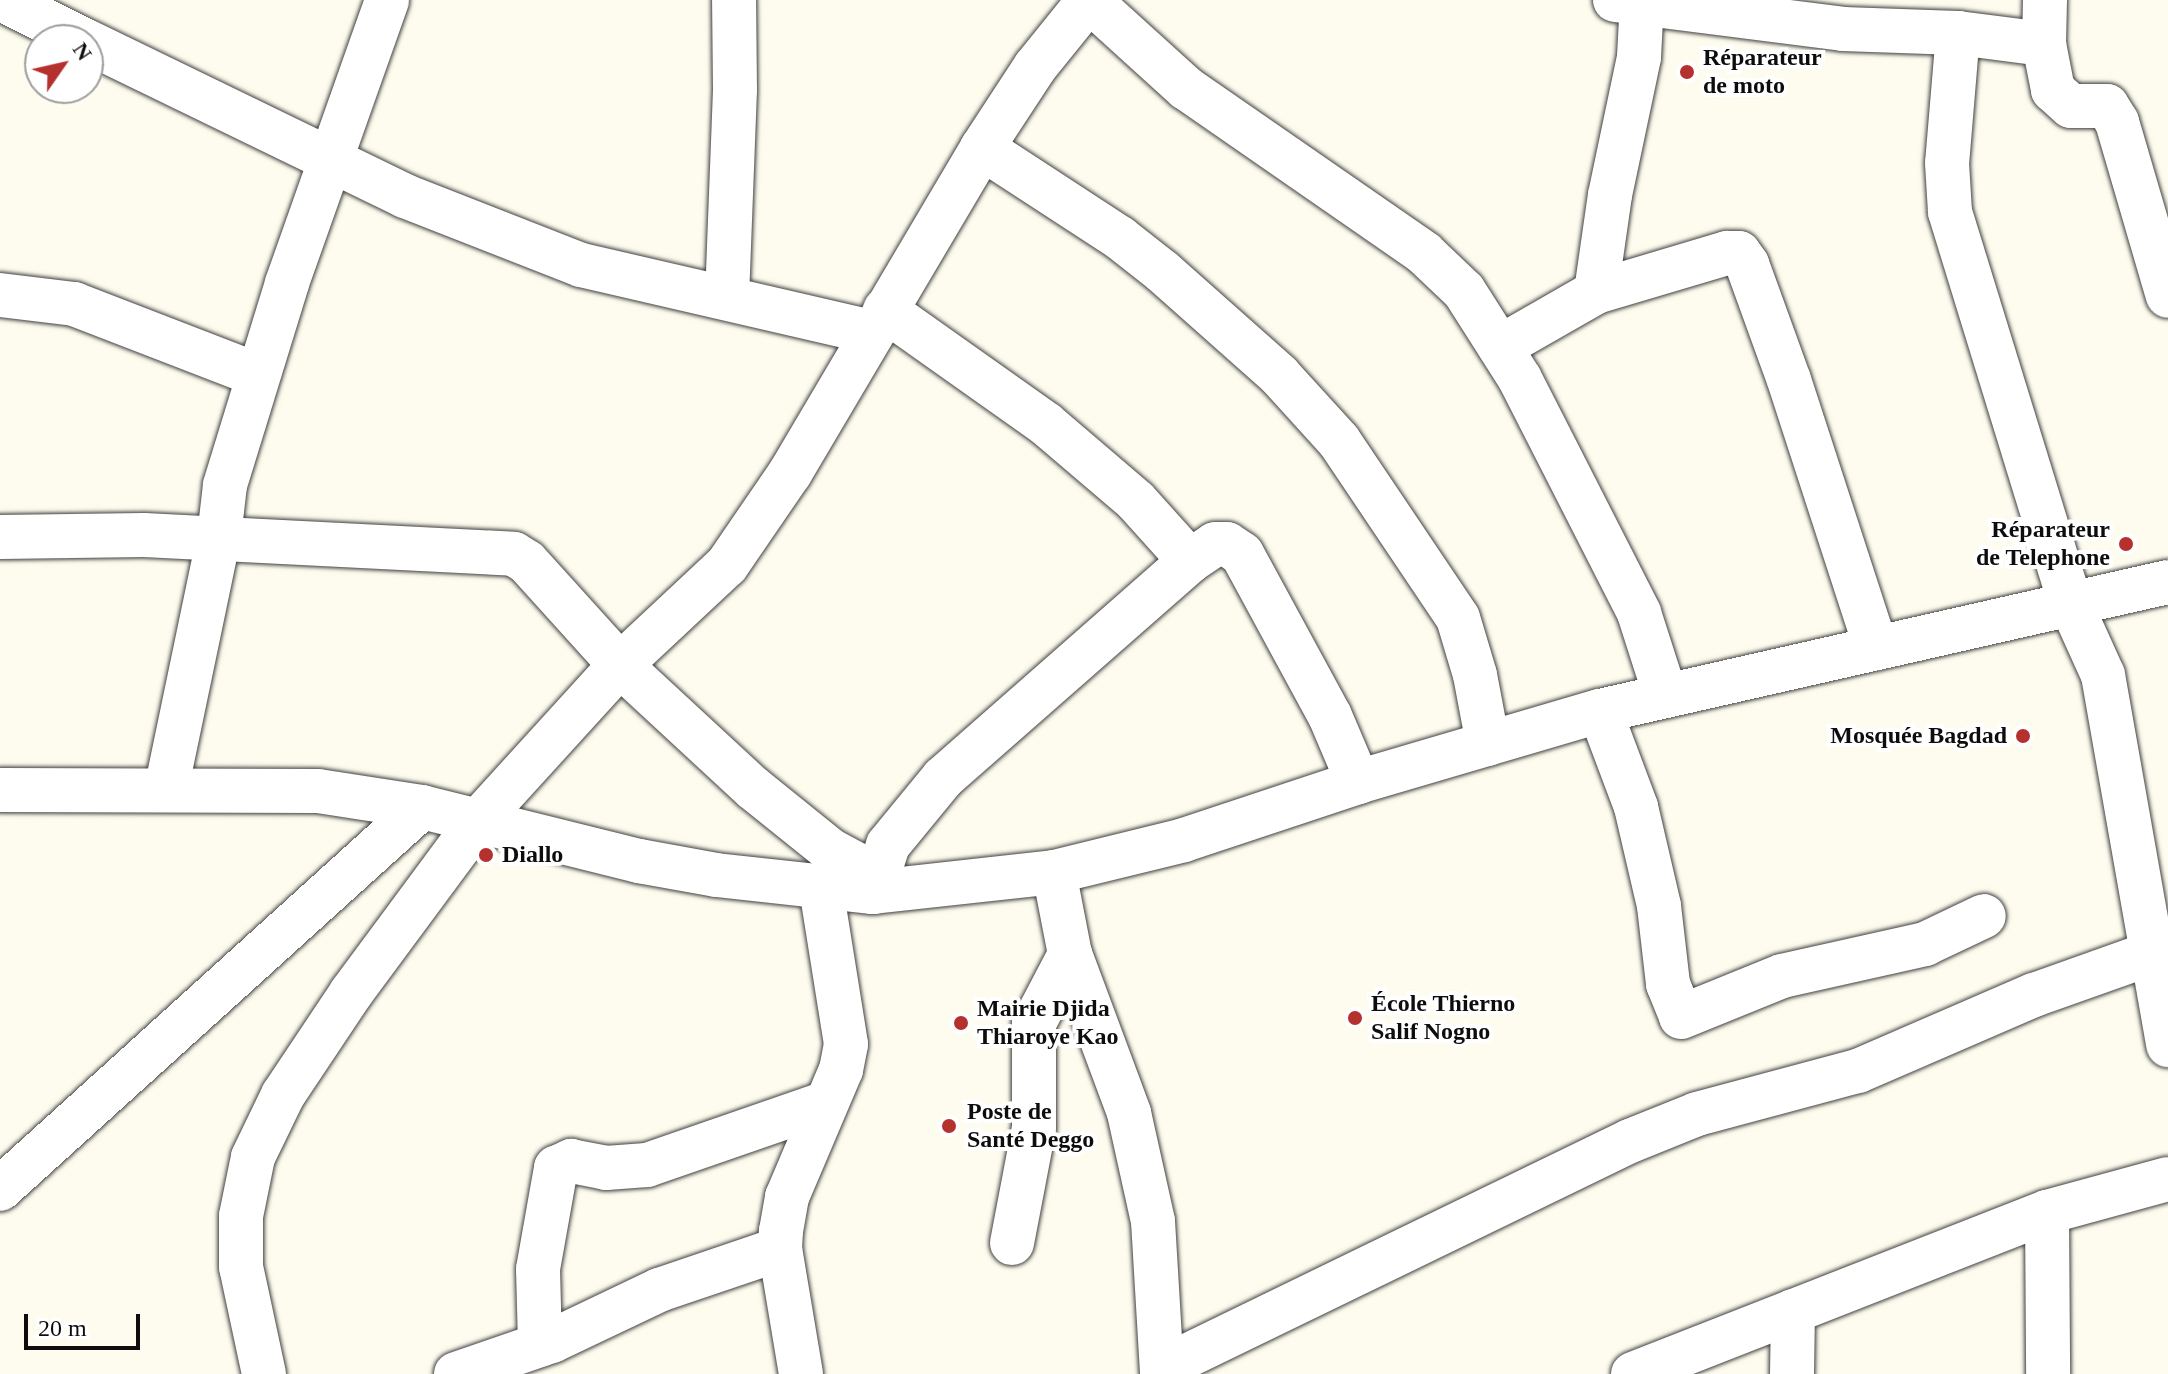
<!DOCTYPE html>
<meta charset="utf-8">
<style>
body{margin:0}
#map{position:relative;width:2168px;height:1374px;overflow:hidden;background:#fefcee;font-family:"Times New Roman",serif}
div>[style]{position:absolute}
.roads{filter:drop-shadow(0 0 2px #404040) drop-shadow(0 0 2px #404040)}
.minor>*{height:44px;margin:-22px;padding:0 22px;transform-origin:22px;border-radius:22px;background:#fff}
.dots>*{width:22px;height:22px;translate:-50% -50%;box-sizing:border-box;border:4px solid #fff;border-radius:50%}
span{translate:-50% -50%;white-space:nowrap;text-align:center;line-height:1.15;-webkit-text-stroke:8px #fff;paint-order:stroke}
.poi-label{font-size:24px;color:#0d0d0d;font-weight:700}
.left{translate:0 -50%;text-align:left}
.right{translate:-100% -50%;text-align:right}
.north{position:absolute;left:24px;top:24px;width:80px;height:80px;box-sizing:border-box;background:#fff;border:2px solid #9e9e9e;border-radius:50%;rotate:56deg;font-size:22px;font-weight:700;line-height:32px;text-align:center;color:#0d0d0d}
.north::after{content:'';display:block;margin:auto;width:28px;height:36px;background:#b5312d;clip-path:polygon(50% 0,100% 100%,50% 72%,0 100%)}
.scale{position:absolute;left:24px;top:1314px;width:116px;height:36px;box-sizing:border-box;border:4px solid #0d0d0d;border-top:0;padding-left:10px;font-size:24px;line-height:28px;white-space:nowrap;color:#0d0d0d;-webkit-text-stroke:6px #fff;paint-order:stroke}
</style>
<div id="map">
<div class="roads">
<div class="minor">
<i style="left:3px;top:0;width:90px;rotate:26.3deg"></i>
<i style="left:1615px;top:0;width:230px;rotate:7.2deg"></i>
<i style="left:1843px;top:29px;width:115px;rotate:2deg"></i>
<i style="left:1958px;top:33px;width:130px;rotate:94.8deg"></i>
<i style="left:1947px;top:163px;width:49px;rotate:86.5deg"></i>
<i style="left:1950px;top:212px;width:408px;rotate:72.9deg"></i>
<i style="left:2070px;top:602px;width:80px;rotate:65.7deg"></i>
<i style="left:2103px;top:675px;width:376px;rotate:80deg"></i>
<i style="left:1090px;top:1px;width:130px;rotate:42.2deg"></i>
<i style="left:1186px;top:88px;width:290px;rotate:34.7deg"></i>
<i style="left:1424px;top:253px;width:55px;rotate:43.5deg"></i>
<i style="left:1464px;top:291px;width:104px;rotate:57.5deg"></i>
<i style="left:1520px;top:379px;width:263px;rotate:63deg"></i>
<i style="left:1639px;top:613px;width:85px;rotate:72.2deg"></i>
<i style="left:1958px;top:33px;width:87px;rotate:7.3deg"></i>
<i style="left:2044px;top:44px;width:44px;rotate:-88.7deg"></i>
<i style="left:88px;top:42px;width:352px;rotate:25.9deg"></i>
<i style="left:405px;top:196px;width:189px;rotate:21.4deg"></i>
<i style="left:581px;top:265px;width:299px;rotate:13deg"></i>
<i style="left:2044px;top:44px;width:47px;rotate:78.9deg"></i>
<i style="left:2053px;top:90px;width:24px;rotate:42deg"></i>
<i style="left:2071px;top:106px;width:36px"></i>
<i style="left:2107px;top:106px;width:19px;rotate:58deg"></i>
<i style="left:2117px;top:122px;width:181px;rotate:73.7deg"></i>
<i style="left:982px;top:148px;width:165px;rotate:33.1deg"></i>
<i style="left:1120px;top:238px;width:53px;rotate:38.2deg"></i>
<i style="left:1162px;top:271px;width:157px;rotate:41.6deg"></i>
<i style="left:1279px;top:375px;width:89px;rotate:47.7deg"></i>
<i style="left:1339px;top:441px;width:213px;rotate:56.1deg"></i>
<i style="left:1458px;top:618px;width:59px;rotate:73.4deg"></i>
<i style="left:1475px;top:675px;width:70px;rotate:79.3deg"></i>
<i style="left:1596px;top:292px;width:98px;rotate:-81.8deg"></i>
<i style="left:1610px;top:195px;width:141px;rotate:-78.1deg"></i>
<i style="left:1639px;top:57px;width:57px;rotate:-87deg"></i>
<i style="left:0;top:295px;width:75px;rotate:6.9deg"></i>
<i style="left:74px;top:304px;width:197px;rotate:21.1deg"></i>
<i style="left:727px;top:298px;width:208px;rotate:-87.8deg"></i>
<i style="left:735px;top:90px;width:90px;rotate:-90.6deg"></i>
<i style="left:885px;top:310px;width:197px;rotate:35.3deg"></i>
<i style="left:1046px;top:424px;width:118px;rotate:40.5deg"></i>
<i style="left:1136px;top:501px;width:81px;rotate:48deg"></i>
<i style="left:1500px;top:347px;width:111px;rotate:-29.8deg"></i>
<i style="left:1596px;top:292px;width:137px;rotate:-16.6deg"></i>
<i style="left:1727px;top:253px;width:12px"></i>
<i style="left:1739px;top:253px;width:14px;rotate:54deg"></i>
<i style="left:1747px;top:264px;width:123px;rotate:70.1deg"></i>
<i style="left:1789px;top:380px;width:282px;rotate:72deg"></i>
<i style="left:0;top:537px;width:144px;rotate:-0.8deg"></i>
<i style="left:144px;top:535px;width:370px;rotate:2.9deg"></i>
<i style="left:514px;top:554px;width:15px;rotate:32deg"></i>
<i style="left:527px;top:562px;width:139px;rotate:47.9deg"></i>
<i style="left:620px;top:665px;width:181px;rotate:42.8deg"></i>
<i style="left:753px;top:788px;width:99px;rotate:38.8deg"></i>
<i style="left:830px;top:850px;width:55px;rotate:28.4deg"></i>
<i style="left:1600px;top:711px;width:103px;rotate:69.4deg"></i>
<i style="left:1636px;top:807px;width:102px;rotate:76.9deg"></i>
<i style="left:1659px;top:906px;width:79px;rotate:83.4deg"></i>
<i style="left:1668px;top:984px;width:35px;rotate:68deg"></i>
<i style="left:1681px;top:1017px;width:109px;rotate:-22.1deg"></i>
<i style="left:1782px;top:976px;width:147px;rotate:-12.6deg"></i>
<i style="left:1925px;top:944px;width:65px;rotate:-25.4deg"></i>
<i style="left:0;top:790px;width:318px;rotate:0.2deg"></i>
<i style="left:318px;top:791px;width:105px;rotate:8.7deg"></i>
<i style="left:422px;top:807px;width:224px;rotate:14deg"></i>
<i style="left:639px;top:861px;width:78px;rotate:10.3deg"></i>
<i style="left:716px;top:875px;width:158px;rotate:6.2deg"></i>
<i style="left:873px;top:892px;width:182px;rotate:-6.3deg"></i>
<i style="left:1054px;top:872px;width:134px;rotate:-13.8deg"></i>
<i style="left:1184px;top:840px;width:183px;rotate:-18.4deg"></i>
<i style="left:1358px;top:782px;width:252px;rotate:-16.4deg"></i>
<i style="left:1600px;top:711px;width:582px;rotate:-12.8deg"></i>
<i style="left:166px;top:790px;width:258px;rotate:-78.2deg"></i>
<i style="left:219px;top:537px;width:52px;rotate:-83.4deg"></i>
<i style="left:225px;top:485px;width:211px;rotate:-72.9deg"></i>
<i style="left:287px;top:283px;width:300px;rotate:-70.5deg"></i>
<i style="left:1054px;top:872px;width:84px;rotate:79deg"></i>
<i style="left:1070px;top:954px;width:170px;rotate:69.6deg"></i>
<i style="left:1129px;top:1113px;width:111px;rotate:77.5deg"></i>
<i style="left:1153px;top:1221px;width:153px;rotate:86.6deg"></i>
<i style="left:873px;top:892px;width:49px;rotate:-72.3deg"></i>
<i style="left:888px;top:845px;width:87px;rotate:-50.6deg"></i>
<i style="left:943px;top:778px;width:329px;rotate:-41.3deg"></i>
<i style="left:1190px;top:561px;width:30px;rotate:-34deg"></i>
<i style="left:1215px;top:544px;width:12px"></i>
<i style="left:1227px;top:544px;width:18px;rotate:34deg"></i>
<i style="left:1242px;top:554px;width:184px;rotate:61.5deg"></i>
<i style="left:1330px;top:716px;width:72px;rotate:67deg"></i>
<i style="left:0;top:1189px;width:569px;rotate:-42.15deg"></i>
<i style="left:2047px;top:1212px;width:162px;rotate:89.6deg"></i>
<i style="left:1012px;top:1243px;width:117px;rotate:-79.2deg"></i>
<i style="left:1034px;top:1128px;width:105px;rotate:-90deg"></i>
<i style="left:1034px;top:1023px;width:78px;rotate:-62.4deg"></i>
<i style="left:540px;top:1345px;width:76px;rotate:-91.5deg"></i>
<i style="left:538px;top:1269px;width:103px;rotate:-79.9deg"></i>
<i style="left:556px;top:1168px;width:17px;rotate:-25deg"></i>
<i style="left:571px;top:1161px;width:36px;rotate:11deg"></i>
<i style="left:606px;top:1168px;width:41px;rotate:-4.2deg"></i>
<i style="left:647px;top:1165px;width:189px;rotate:-19.1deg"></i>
<i style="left:1162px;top:1368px;width:520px;rotate:-25.88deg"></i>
<i style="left:1630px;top:1141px;width:72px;rotate:-21.9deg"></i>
<i style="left:1697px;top:1114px;width:167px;rotate:-15deg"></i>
<i style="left:1858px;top:1071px;width:192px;rotate:-23.4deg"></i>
<i style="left:2034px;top:995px;width:125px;rotate:-19.6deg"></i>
<i style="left:264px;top:1374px;width:109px;rotate:-102.1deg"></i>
<i style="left:241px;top:1267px;width:51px;rotate:-90deg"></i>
<i style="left:241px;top:1216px;width:60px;rotate:-78.5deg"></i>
<i style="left:253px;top:1157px;width:69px;rotate:-64.2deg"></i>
<i style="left:283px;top:1095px;width:123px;rotate:-56.3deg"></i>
<i style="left:351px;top:993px;width:215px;rotate:-53.5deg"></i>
<i style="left:479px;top:820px;width:210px;rotate:-47.7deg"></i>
<i style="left:620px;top:665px;width:146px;rotate:-43.1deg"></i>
<i style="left:727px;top:565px;width:112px;rotate:-55.6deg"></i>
<i style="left:790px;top:473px;width:377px;rotate:-59.4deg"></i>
<i style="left:982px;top:148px;width:97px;rotate:-56.8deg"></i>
<i style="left:1035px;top:67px;width:86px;rotate:-51.1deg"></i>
<i style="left:456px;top:1374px;width:102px;rotate:-19deg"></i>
<i style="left:552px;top:1341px;width:119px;rotate:-25.5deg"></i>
<i style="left:659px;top:1290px;width:128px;rotate:-18.7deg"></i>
<i style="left:801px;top:1374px;width:127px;rotate:-99.5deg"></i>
<i style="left:780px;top:1249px;width:18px;rotate:-87deg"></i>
<i style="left:781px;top:1231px;width:35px;rotate:-80deg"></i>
<i style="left:787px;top:1197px;width:138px;rotate:-67deg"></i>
<i style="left:841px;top:1070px;width:26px;rotate:-79deg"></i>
<i style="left:846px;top:1044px;width:158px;rotate:-99.1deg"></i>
<i style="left:1633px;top:1374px;width:445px;rotate:-21.4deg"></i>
<i style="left:2047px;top:1212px;width:125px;rotate:-15.3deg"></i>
<i style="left:1792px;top:1374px;width:63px;rotate:-89.1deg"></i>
</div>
</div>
<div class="dots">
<i style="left:1687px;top:72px;background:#b5312d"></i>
<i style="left:2126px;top:544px;background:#b5312d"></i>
<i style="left:2023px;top:736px;background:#b5312d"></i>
<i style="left:486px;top:855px;background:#b5312d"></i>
<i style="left:1355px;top:1018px;background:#b5312d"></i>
<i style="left:961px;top:1023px;background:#b5312d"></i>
<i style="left:949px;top:1126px;background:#b5312d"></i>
</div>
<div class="poi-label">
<span class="left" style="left:1703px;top:72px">Réparateur<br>de moto</span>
<span class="right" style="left:2110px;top:544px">Réparateur<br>de Telephone</span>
<span class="right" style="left:2007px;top:736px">Mosquée Bagdad</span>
<span class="left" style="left:502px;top:855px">Diallo</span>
<span class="left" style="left:1371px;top:1018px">École Thierno<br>Salif Nogno</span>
<span class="left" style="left:977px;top:1023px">Mairie Djida<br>Thiaroye Kao</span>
<span class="left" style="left:967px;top:1126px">Poste de<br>Santé Deggo</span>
</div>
<div class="north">N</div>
<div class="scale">20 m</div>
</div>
